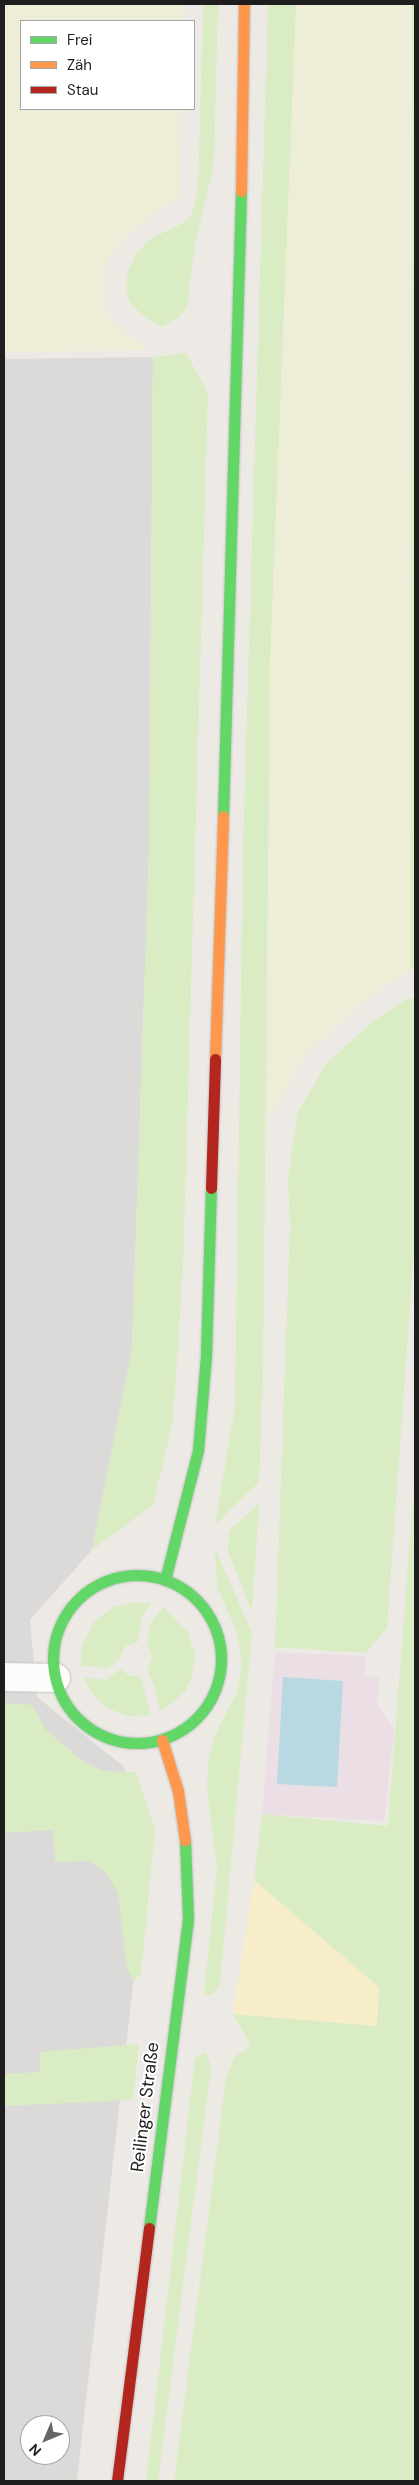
<!DOCTYPE html>
<meta charset="utf-8">
<style>
body{margin:0}
#map{position:relative;width:419px;height:2485px;overflow:hidden;background:#edeae6;font-family:"DM Sans",sans-serif}
div>[style]{position:absolute}
.residential>*{inset:0;background:#dcdad8}
.industrial>*{inset:0;background:#ebdee5}
.religious>*{inset:0;background:#dbdad8}
.farmland>*{inset:0;background:#ededd8}
.grass>*{inset:0;background:#d9ecc3}
.sand>*{inset:0;background:#f7edc9}
.water>*{inset:0;background:#b8d9e2}
.roads{filter:drop-shadow(0 0 1px #c5c4c2) drop-shadow(0 0 1px #c5c4c2)}
.street>*{height:28px;margin:-14px;padding:0 14px;transform-origin:14px;border-radius:14px;background:#fcfcfb}
.fast>*{height:11px;margin:-5.5px;padding:0 5.5px;transform-origin:5.5px;border-radius:5.5px;background:#63d668}
.fast>.ring{margin:-5.5px;padding:0;box-sizing:content-box;background:none;border:11px solid #63d668;border-radius:50%}
.slow>*{height:11px;margin:-5.5px;padding:0 5.5px;transform-origin:5.5px;border-radius:5.5px;background:#ff974d}
.jam>*{height:11px;margin:-5.5px;padding:0 5.5px;transform-origin:5.5px;border-radius:5.5px;background:#b3261e}
span{translate:-50% -50%;white-space:nowrap;text-align:center;line-height:1.15;-webkit-text-stroke:4px #fff;paint-order:stroke}
.street-label{font-size:18px;color:#1e1e1e}
.frame{position:absolute;inset:0;border:5px solid #1e1e1e;pointer-events:none}
.legend{position:absolute;left:20px;top:20px;width:175px;height:90px;box-sizing:border-box;background:#fff;border:1px solid #a5a5a5;margin:0;padding:6px 9px;list-style:none;font-size:15px;color:#1e1e1e}
.legend li{display:flex;align-items:center;gap:10px;height:25px}
.legend b{width:25px;border:1px solid #a5a5a5}
.north{position:absolute;left:20px;top:2415px;width:50px;height:50px;box-sizing:border-box;background:#fff;border:1px solid #a5a5a5;border-radius:50%;rotate:225deg;font-size:14px;font-weight:700;line-height:20px;text-align:center;color:#1e1e1e}
.north::after{content:'';display:block;margin:auto;width:18px;height:22px;background:#666564;clip-path:polygon(50% 0,100% 100%,50% 72%,0 100%)}
</style>
<div id="map">
<div class="residential">
<i style="clip-path:polygon(evenodd,153px 357px,149px 852px,132px 1349px,92px 1550px,30px 1620px,37px 1697px,123px 1766px,151px 1826px,77px 2481px,4px 2481px,4px 359px,153px 357px,30px 2425px,60px 2425px,60px 2455px,30px 2455px,30px 2425px)"></i>
</div>
<div class="industrial">
<i style="clip-path:polygon(275px 1652px,365px 1656px,365px 1676px,380px 1678px,377px 1703px,394px 1730px,384px 1821px,262px 1814px)"></i>
</div>
<div class="religious">
<i style="clip-path:polygon(50px 1832px,52px 1863px,4px 1866px,4px 1835px)"></i>
</div>
<div class="farmland">
<i style="clip-path:polygon(4px 4px,183px 4px,183px 21px,21px 21px,21px 109px,181px 109px,180px 195px,138px 226px,109px 256px,104px 278px,103px 302px,113px 322px,148px 350px,4px 353px)"></i>
<i style="clip-path:polygon(296px 4px,412px 4px,410px 971px,382px 988px,348px 1015px,306px 1055px,268px 1120px,270px 659px)"></i>
</div>
<div class="grass">
<i style="clip-path:polygon(203px 4px,218px 4px,214px 163px,195px 244px,187px 307px,179px 317px,162px 327px,143px 316px,131px 304px,126px 291px,127px 275px,135px 255px,150px 239px,183px 223px,191px 216px,198px 190px)"></i>
<i style="clip-path:polygon(268px 4px,296px 4px,270px 659px,263px 1380px,259px 1482px,215px 1525px,235px 1405px,243px 846px)"></i>
<i style="clip-path:polygon(412px 4px,415px 4px,415px 965px,410px 971px)"></i>
<i style="clip-path:polygon(186px 353px,208px 393px,183px 1269px,173px 1421px,153px 1505px,92px 1550px,132px 1349px,149px 852px,153px 357px)"></i>
<i style="clip-path:polygon(409px 998px,415px 999px,415px 1235px,387px 1628px,366px 1653px,275px 1647px,290px 1226px,288px 1177px,298px 1112px,325px 1065px,373px 1021px)"></i>
<i style="clip-path:polygon(415px 1473px,415px 2481px,174px 2481px,226px 2079px,235px 2056px,251px 2046px,233px 2014px,377px 2026px,379px 1987px,254px 1880px,262px 1814px,388px 1826px)"></i>
<i style="clip-path:polygon(259px 1503px,252px 1612px,228px 1551px,229px 1531px)"></i>
<i style="clip-path:polygon(215px 1548px,252px 1633px,220px 1985px,214px 1993px,208px 1996px,204px 1994px,217px 1867px,207px 1791px,208px 1762px,215px 1735px,237px 1692px,242px 1666px,237px 1632px,217px 1587px)"></i>
<i style="clip-path:polygon(135px 1602px,151px 1603px,142px 1617px,138px 1642px,125px 1646px,118px 1661px,108px 1668px,81px 1666px,82px 1646px,93px 1623px,113px 1607px)"></i>
<i style="clip-path:polygon(163px 1607px,188px 1632px,195px 1656px,192px 1677px,185px 1692px,160px 1712px,154px 1684px,147px 1672px,152px 1657px,147px 1642px,151px 1623px)"></i>
<i style="clip-path:polygon(120px 1669px,130px 1676px,140px 1676px,151px 1715px,128px 1716px,107px 1708px,92px 1694px,83px 1677px,106px 1680px)"></i>
<i style="clip-path:polygon(4px 1703px,32px 1705px,46px 1730px,80px 1759px,103px 1771px,136px 1772px,155px 1830px,141px 1974px,134px 1980px,127px 1970px,118px 1893px,106px 1873px,90px 1861px,55px 1862px,53px 1830px,4px 1833px)"></i>
<i style="clip-path:polygon(139px 2044px,133px 2100px,4px 2106px,4px 2074px,40px 2072px,40px 2052px)"></i>
<i style="clip-path:polygon(206px 2052px,211px 2067px,158px 2481px,146px 2481px,195px 2058px)"></i>
</div>
<div class="sand">
<i style="clip-path:polygon(254px 1880px,378px 1987px,377px 2026px,233px 2014px)"></i>
</div>
<div class="water">
<i style="clip-path:polygon(283px 1677px,343px 1681px,337px 1787px,277px 1784px)"></i>
</div>
<div class="roads">
<div class="street">
<i style="left:4px;top:1677px;width:52px;rotate:1.1deg"></i>
</div>
<div class="fast">
<i style="left:223px;top:816px;width:625px;rotate:-88.35deg"></i>
<i class="ring" style="left:53px;top:1575px;width:157px;height:157px"></i>
<i style="left:165px;top:1580px;width:133px;rotate:-75.7deg"></i>
<i style="left:198px;top:1451px;width:96px;rotate:-85.2deg"></i>
<i style="left:206px;top:1355px;width:167px;rotate:-88.3deg"></i>
<i style="left:149px;top:2228px;width:312px;rotate:-82.8deg"></i>
<i style="left:188px;top:1918px;width:77px;rotate:-92.2deg"></i>
</div>
<div class="slow">
<i style="left:241px;top:191px;width:187px;rotate:-89.1deg"></i>
<i style="left:215px;top:1059px;width:243px;rotate:-88.1deg"></i>
<i style="left:162px;top:1740px;width:53px;rotate:72.6deg"></i>
<i style="left:178px;top:1791px;width:50px;rotate:82deg"></i>
</div>
<div class="jam">
<i style="left:211px;top:1188px;width:129px;rotate:-88.2deg"></i>
<i style="left:117px;top:2481px;width:255px;rotate:-82.8deg"></i>
</div>
</div>
<div class="street-label">
<span style="left:145px;top:2107px;rotate:-83deg">Reilinger Straße</span>
</div>
<div class="frame"></div>
<ul class="legend">
<li><b style="height:6px;background:#63d668"></b>Frei</li>
<li><b style="height:6px;background:#ff974d"></b>Zäh</li>
<li><b style="height:6px;background:#b3261e"></b>Stau</li>
</ul>
<div class="north">N</div>
</div>
